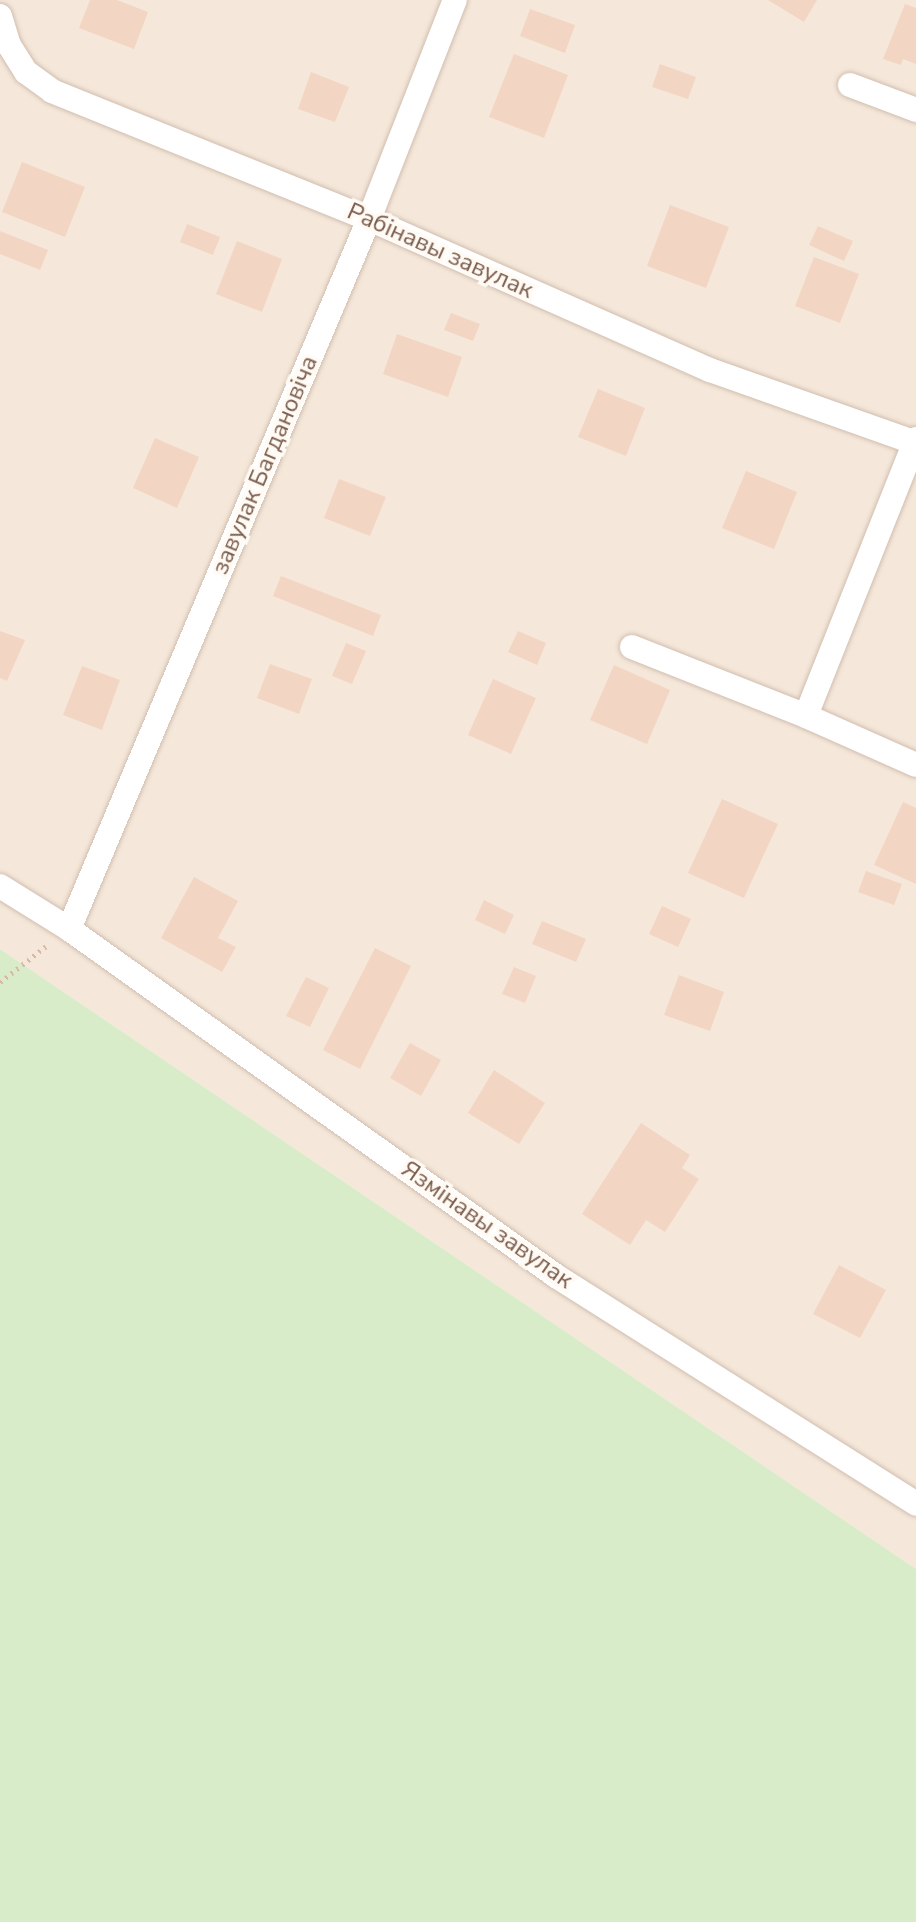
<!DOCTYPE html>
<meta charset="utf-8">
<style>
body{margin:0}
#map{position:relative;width:916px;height:1922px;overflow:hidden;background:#fdf6ec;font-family:"Nunito Sans",sans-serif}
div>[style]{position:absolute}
.residential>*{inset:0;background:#f5e8da}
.green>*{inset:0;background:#d8ecc9}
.building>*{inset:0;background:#f3d5c3}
.path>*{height:4.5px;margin-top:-2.25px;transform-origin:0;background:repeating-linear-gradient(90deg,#d9b8a5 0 2px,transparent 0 7px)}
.roads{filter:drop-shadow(0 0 2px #d1beb0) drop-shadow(0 0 2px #d1beb0)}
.street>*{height:24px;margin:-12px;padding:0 12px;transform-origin:12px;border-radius:12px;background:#fff}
span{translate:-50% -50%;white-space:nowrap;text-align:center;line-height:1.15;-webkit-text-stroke:7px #fffaf3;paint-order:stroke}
.street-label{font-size:24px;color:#7a5c4d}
</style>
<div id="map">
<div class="residential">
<i style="clip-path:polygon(0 0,916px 0,916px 1569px,0 949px)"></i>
</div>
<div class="green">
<i style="clip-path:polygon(0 949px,916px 1569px,916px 1922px,0 1922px)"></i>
</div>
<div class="building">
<i style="clip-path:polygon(90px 0,117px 0,148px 12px,134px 49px,79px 28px)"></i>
<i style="clip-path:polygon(768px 0,817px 0,804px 22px)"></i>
<i style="clip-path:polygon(905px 4px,916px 8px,916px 64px,903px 59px,901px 65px,883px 59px)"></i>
<i style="clip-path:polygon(530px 9px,575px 25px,565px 53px,520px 36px)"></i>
<i style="clip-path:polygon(514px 54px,568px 75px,544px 138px,489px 117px)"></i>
<i style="clip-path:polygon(660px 64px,696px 77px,688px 99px,652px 87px)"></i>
<i style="clip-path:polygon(311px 72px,349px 87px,335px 122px,298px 109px)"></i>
<i style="clip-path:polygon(22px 162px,85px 187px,65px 237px,2px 212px)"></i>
<i style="clip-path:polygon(670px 205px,729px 227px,706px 288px,647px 266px)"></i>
<i style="clip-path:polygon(187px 224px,220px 237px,213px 255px,180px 242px)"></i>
<i style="clip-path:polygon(818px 226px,853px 241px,844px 261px,809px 245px)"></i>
<i style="clip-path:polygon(0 231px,48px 250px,40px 270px,0 254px)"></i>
<i style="clip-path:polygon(237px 241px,282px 259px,262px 312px,216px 294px)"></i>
<i style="clip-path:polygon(814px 257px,859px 274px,840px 323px,795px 306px)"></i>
<i style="clip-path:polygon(451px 313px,480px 324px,473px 341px,444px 330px)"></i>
<i style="clip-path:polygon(397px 334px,462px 357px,448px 397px,383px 374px)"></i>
<i style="clip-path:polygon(598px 389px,645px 408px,626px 456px,578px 437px)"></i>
<i style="clip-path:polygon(155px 438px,199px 457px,177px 508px,133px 488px)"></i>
<i style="clip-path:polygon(746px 471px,797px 492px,774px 549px,722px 528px)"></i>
<i style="clip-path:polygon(339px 479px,386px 497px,370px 536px,324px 518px)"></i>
<i style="clip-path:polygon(281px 576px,381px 615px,373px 636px,273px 596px)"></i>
<i style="clip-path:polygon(0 631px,25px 640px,7px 681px,0 678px)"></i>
<i style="clip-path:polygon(518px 631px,546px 643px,537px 665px,508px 652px)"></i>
<i style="clip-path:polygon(346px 643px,366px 651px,352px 684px,332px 676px)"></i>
<i style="clip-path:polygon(270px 664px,312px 679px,299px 714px,257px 698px)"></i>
<i style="clip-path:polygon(614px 665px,670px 690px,647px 744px,590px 720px)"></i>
<i style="clip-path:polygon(82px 666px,120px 680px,102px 730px,63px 715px)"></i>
<i style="clip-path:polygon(493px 679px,536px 698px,511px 754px,468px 735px)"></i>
<i style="clip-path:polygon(722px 799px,778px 824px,744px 898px,688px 873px)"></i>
<i style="clip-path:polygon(903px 802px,916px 808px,916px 884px,874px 865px)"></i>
<i style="clip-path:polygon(866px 871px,902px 884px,894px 905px,858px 892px)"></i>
<i style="clip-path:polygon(194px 877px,238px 901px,218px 938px,236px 947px,222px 972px,161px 938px)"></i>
<i style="clip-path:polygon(484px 900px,514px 915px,505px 934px,475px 920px)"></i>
<i style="clip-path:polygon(662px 906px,691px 919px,678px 947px,649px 934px)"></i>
<i style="clip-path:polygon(542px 921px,586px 939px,576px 962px,532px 944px)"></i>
<i style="clip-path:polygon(375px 948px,411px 966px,360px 1069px,323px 1050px)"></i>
<i style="clip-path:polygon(514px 967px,536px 976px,525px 1003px,502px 994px)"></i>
<i style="clip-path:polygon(679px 975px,724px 992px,710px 1031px,664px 1015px)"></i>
<i style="clip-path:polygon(306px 977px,329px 988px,310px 1027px,286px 1016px)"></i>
<i style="clip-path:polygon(410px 1043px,441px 1060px,421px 1096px,390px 1078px)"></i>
<i style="clip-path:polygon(494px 1070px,545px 1103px,519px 1144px,468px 1113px)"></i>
<i style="clip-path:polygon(641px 1123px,690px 1155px,682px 1168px,699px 1179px,665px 1232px,646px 1220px,630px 1245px,582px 1214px)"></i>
<i style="clip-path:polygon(839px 1265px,886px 1290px,860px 1338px,813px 1314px)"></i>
</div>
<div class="path">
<i style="left:0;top:982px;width:58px;rotate:-38deg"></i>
</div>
<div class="roads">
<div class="street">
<i style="left:0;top:16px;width:30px;rotate:73deg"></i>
<i style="left:9px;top:45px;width:32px;rotate:58deg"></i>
<i style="left:26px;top:72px;width:32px;rotate:36deg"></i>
<i style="left:52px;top:91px;width:342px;rotate:22deg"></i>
<i style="left:369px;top:219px;width:373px;rotate:23.9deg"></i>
<i style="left:710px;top:370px;width:219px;rotate:19.5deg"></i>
<i style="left:850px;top:85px;width:71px;rotate:20.7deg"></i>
<i style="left:916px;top:439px;width:298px;rotate:111.7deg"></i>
<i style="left:806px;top:716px;width:120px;rotate:24deg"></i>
<i style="left:632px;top:647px;width:187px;rotate:21.6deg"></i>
<i style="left:0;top:886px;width:81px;rotate:31.9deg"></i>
<i style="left:69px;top:929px;width:598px;rotate:35.47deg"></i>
<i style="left:556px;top:1276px;width:426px;rotate:32.3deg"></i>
<i style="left:69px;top:929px;width:771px;rotate:-67.09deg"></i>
<i style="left:369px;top:219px;width:235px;rotate:-68.6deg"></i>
</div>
</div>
<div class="street-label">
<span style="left:440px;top:251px;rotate:24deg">Рабінавы завулак</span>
<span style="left:265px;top:465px;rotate:-67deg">завулак Багдановіча</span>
<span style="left:487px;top:1225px;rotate:35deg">Язмінавы завулак</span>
</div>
</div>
